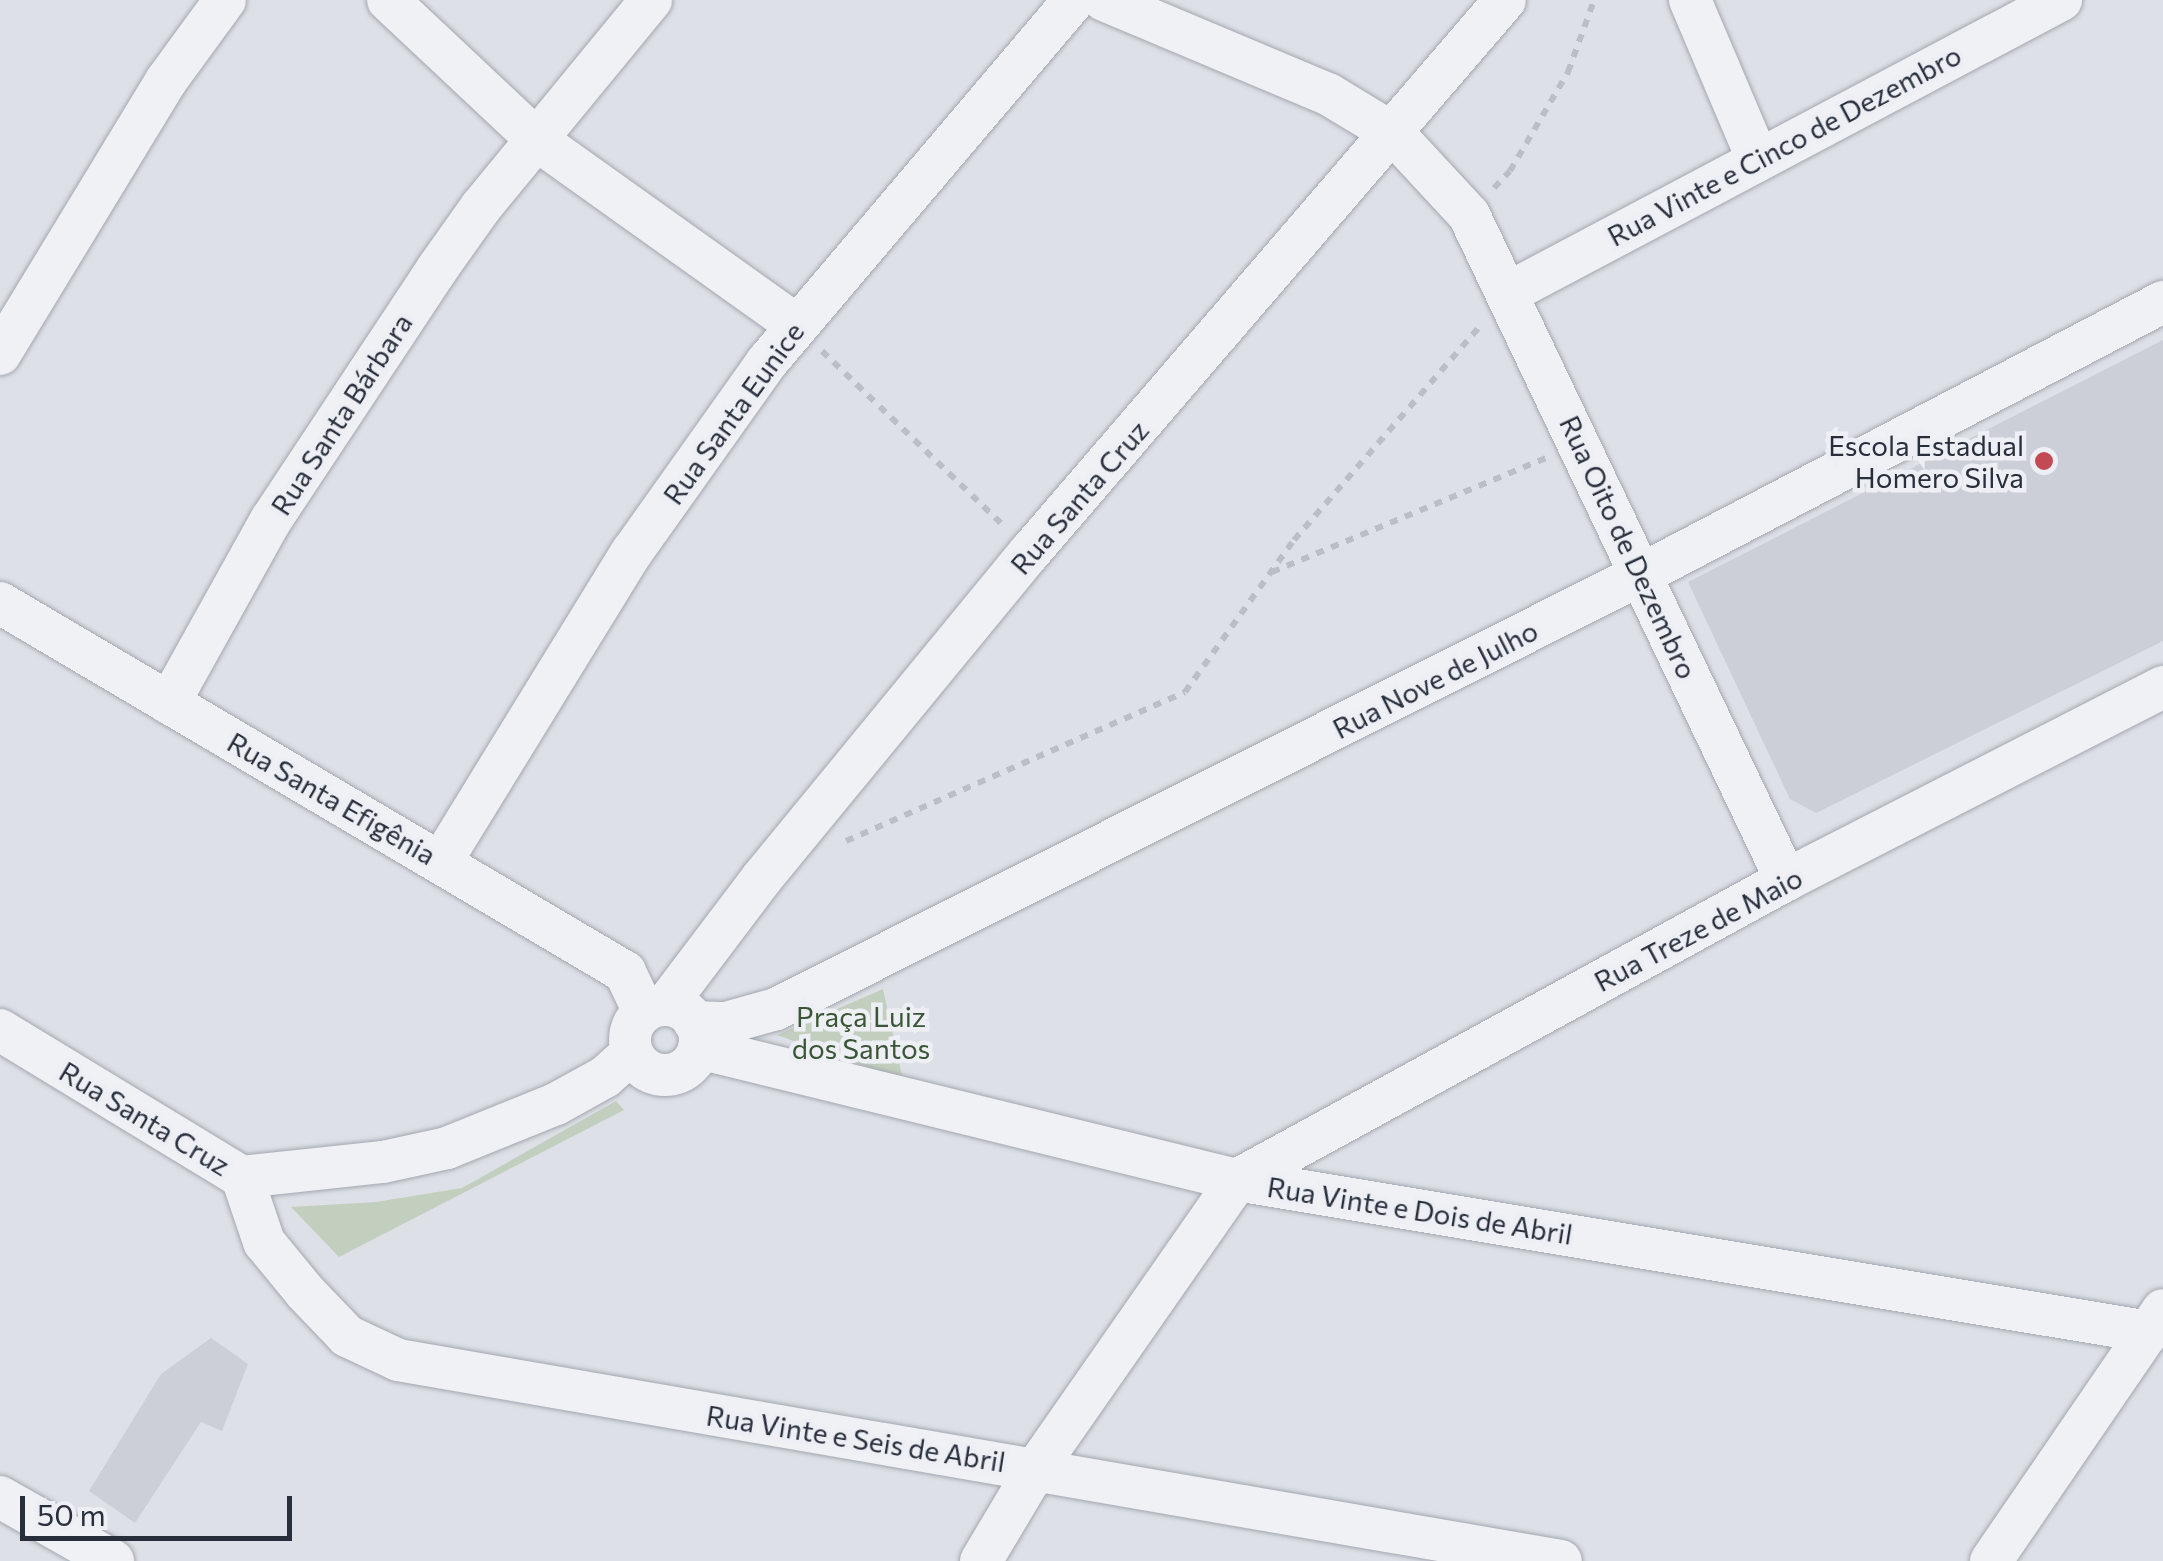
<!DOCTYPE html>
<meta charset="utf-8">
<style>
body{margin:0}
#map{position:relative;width:2163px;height:1561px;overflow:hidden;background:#dde0e6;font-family:Commissioner,sans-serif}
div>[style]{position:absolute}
.built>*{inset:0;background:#cccfd8}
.green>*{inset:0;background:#c2cfbf}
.path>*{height:6px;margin-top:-3px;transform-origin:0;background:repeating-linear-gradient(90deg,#bcbec5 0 8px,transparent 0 16px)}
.roads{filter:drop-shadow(0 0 2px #a3a7b0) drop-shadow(0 0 2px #a3a7b0)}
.minor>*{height:42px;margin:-21px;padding:0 21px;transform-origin:21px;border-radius:21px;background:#f0f1f5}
.minor>.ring{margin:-21px;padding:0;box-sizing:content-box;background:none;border:42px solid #f0f1f5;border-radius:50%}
.dots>*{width:28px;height:28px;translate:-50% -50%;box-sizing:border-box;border:5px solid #edeff4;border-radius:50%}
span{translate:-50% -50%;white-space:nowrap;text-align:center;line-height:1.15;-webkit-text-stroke:9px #edeff4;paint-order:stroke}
.street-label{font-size:28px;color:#282e3c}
.poi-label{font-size:28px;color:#282e3c}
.right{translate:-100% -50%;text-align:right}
.park-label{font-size:28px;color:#3a5636}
.scale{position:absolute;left:20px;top:1496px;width:272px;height:45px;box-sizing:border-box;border:5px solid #282e3c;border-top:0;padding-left:12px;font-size:30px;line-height:35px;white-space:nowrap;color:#282e3c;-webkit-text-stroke:8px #edeff4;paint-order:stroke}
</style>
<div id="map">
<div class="built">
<i style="clip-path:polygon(2163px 340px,2163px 641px,1816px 813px,1790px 799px,1688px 582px)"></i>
<i style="clip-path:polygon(211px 1338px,248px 1364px,222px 1431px,201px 1422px,135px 1523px,89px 1491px,161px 1374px)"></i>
</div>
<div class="green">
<i style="clip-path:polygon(883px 989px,903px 1080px,777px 1035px)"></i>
<i style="clip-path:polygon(616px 1101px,624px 1110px,339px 1257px,291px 1207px,376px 1202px,462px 1188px)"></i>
</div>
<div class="path">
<i style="left:1494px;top:188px;width:23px;rotate:-47deg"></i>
<i style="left:1510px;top:171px;width:115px;rotate:-59.6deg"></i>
<i style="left:1568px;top:72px;width:77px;rotate:-70.1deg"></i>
<i style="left:822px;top:351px;width:252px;rotate:43.9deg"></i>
<i style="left:1272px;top:572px;width:297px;rotate:-22.6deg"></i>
<i style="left:846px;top:841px;width:370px;rotate:-23.7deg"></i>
<i style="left:1185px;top:692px;width:187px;rotate:-54.4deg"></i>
<i style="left:1294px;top:540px;width:285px;rotate:-49deg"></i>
</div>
<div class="roads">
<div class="minor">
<i style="left:388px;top:0;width:204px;rotate:43.2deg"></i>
<i style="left:537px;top:140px;width:318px;rotate:35.5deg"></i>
<i style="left:1104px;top:0;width:243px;rotate:22.8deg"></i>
<i style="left:1328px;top:94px;width:77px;rotate:31.2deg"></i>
<i style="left:1394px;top:134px;width:110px;rotate:47.2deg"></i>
<i style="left:1469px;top:215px;width:737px;rotate:64.51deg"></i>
<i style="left:1690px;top:0;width:172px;rotate:67deg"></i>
<i style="left:1508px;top:293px;width:626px;rotate:-27.92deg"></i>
<i style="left:0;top:354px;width:320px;rotate:-58.7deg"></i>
<i style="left:166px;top:81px;width:100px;rotate:-53.9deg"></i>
<i style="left:0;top:603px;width:726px;rotate:30.56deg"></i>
<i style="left:625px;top:972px;width:44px;rotate:64.6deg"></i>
<i style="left:169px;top:703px;width:210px;rotate:-60.9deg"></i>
<i style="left:271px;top:520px;width:301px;rotate:-56.5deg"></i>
<i style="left:437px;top:269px;width:76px;rotate:-54.6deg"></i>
<i style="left:481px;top:207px;width:268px;rotate:-50.6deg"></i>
<i style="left:441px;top:862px;width:364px;rotate:-58.4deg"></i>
<i style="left:632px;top:552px;width:233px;rotate:-54.6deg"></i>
<i style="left:767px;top:362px;width:475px;rotate:-49.7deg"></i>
<i style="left:666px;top:1005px;width:159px;rotate:-52.9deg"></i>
<i style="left:762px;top:878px;width:422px;rotate:-50.6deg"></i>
<i style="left:1030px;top:552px;width:728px;rotate:-49.29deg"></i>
<i class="ring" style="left:630px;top:1005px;width:28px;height:28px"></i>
<i style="left:694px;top:1022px;width:32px;rotate:2deg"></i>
<i style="left:726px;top:1023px;width:52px;rotate:-15.6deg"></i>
<i style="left:776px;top:1009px;width:969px;rotate:-26.67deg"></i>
<i style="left:1642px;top:574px;width:588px;rotate:-27.57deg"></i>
<i style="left:0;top:1030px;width:283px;rotate:31.3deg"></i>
<i style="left:242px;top:1177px;width:142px;rotate:-6.1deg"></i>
<i style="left:383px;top:1162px;width:66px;rotate:-12.3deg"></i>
<i style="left:447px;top:1148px;width:118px;rotate:-22deg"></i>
<i style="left:556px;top:1104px;width:56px;rotate:-28.9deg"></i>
<i style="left:605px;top:1077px;width:36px;rotate:-42deg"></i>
<i style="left:699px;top:1048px;width:554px;rotate:13.79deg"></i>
<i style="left:1237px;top:1180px;width:925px;rotate:9.46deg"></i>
<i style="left:242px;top:1177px;width:69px;rotate:71.3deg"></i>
<i style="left:264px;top:1242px;width:65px;rotate:50.6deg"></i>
<i style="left:305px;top:1292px;width:61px;rotate:46.3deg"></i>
<i style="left:347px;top:1336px;width:56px;rotate:25.2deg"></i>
<i style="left:398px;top:1360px;width:1180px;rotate:9.81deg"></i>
<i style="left:0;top:1497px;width:130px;rotate:29.5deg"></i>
<i style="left:981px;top:1561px;width:109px;rotate:-59.2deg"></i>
<i style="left:1037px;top:1467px;width:350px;rotate:-55.1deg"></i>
<i style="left:1237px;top:1180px;width:626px;rotate:-28.65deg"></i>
<i style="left:1786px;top:880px;width:424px;rotate:-27.1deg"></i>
<i style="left:1991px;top:1561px;width:304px;rotate:-55.6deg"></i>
</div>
</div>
<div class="dots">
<i style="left:2044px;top:461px;background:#c34a53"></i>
</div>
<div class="street-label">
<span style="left:1784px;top:145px;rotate:-28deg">Rua Vinte e Cinco de Dezembro</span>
<span style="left:733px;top:413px;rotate:-54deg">Rua Santa Eunice</span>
<span style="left:341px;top:414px;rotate:-57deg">Rua Santa Bárbara</span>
<span style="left:1079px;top:497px;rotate:-49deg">Rua Santa Cruz</span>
<span style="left:1629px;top:547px;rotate:65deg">Rua Oito de Dezembro</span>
<span style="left:1435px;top:679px;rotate:-27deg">Rua Nove de Julho</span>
<span style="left:332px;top:798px;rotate:30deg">Rua Santa Efigênia</span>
<span style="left:1698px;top:929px;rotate:-28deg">Rua Treze de Maio</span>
<span style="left:145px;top:1118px;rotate:31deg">Rua Santa Cruz</span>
<span style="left:1420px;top:1210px;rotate:9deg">Rua Vinte e Dois de Abril</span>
<span style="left:856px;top:1438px;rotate:9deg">Rua Vinte e Seis de Abril</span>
</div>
<div class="poi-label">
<span class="right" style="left:2024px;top:461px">Escola Estadual<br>Homero Silva</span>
</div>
<div class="park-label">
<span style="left:861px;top:1032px">Praça Luiz<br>dos Santos</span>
</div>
<div class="scale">50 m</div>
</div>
